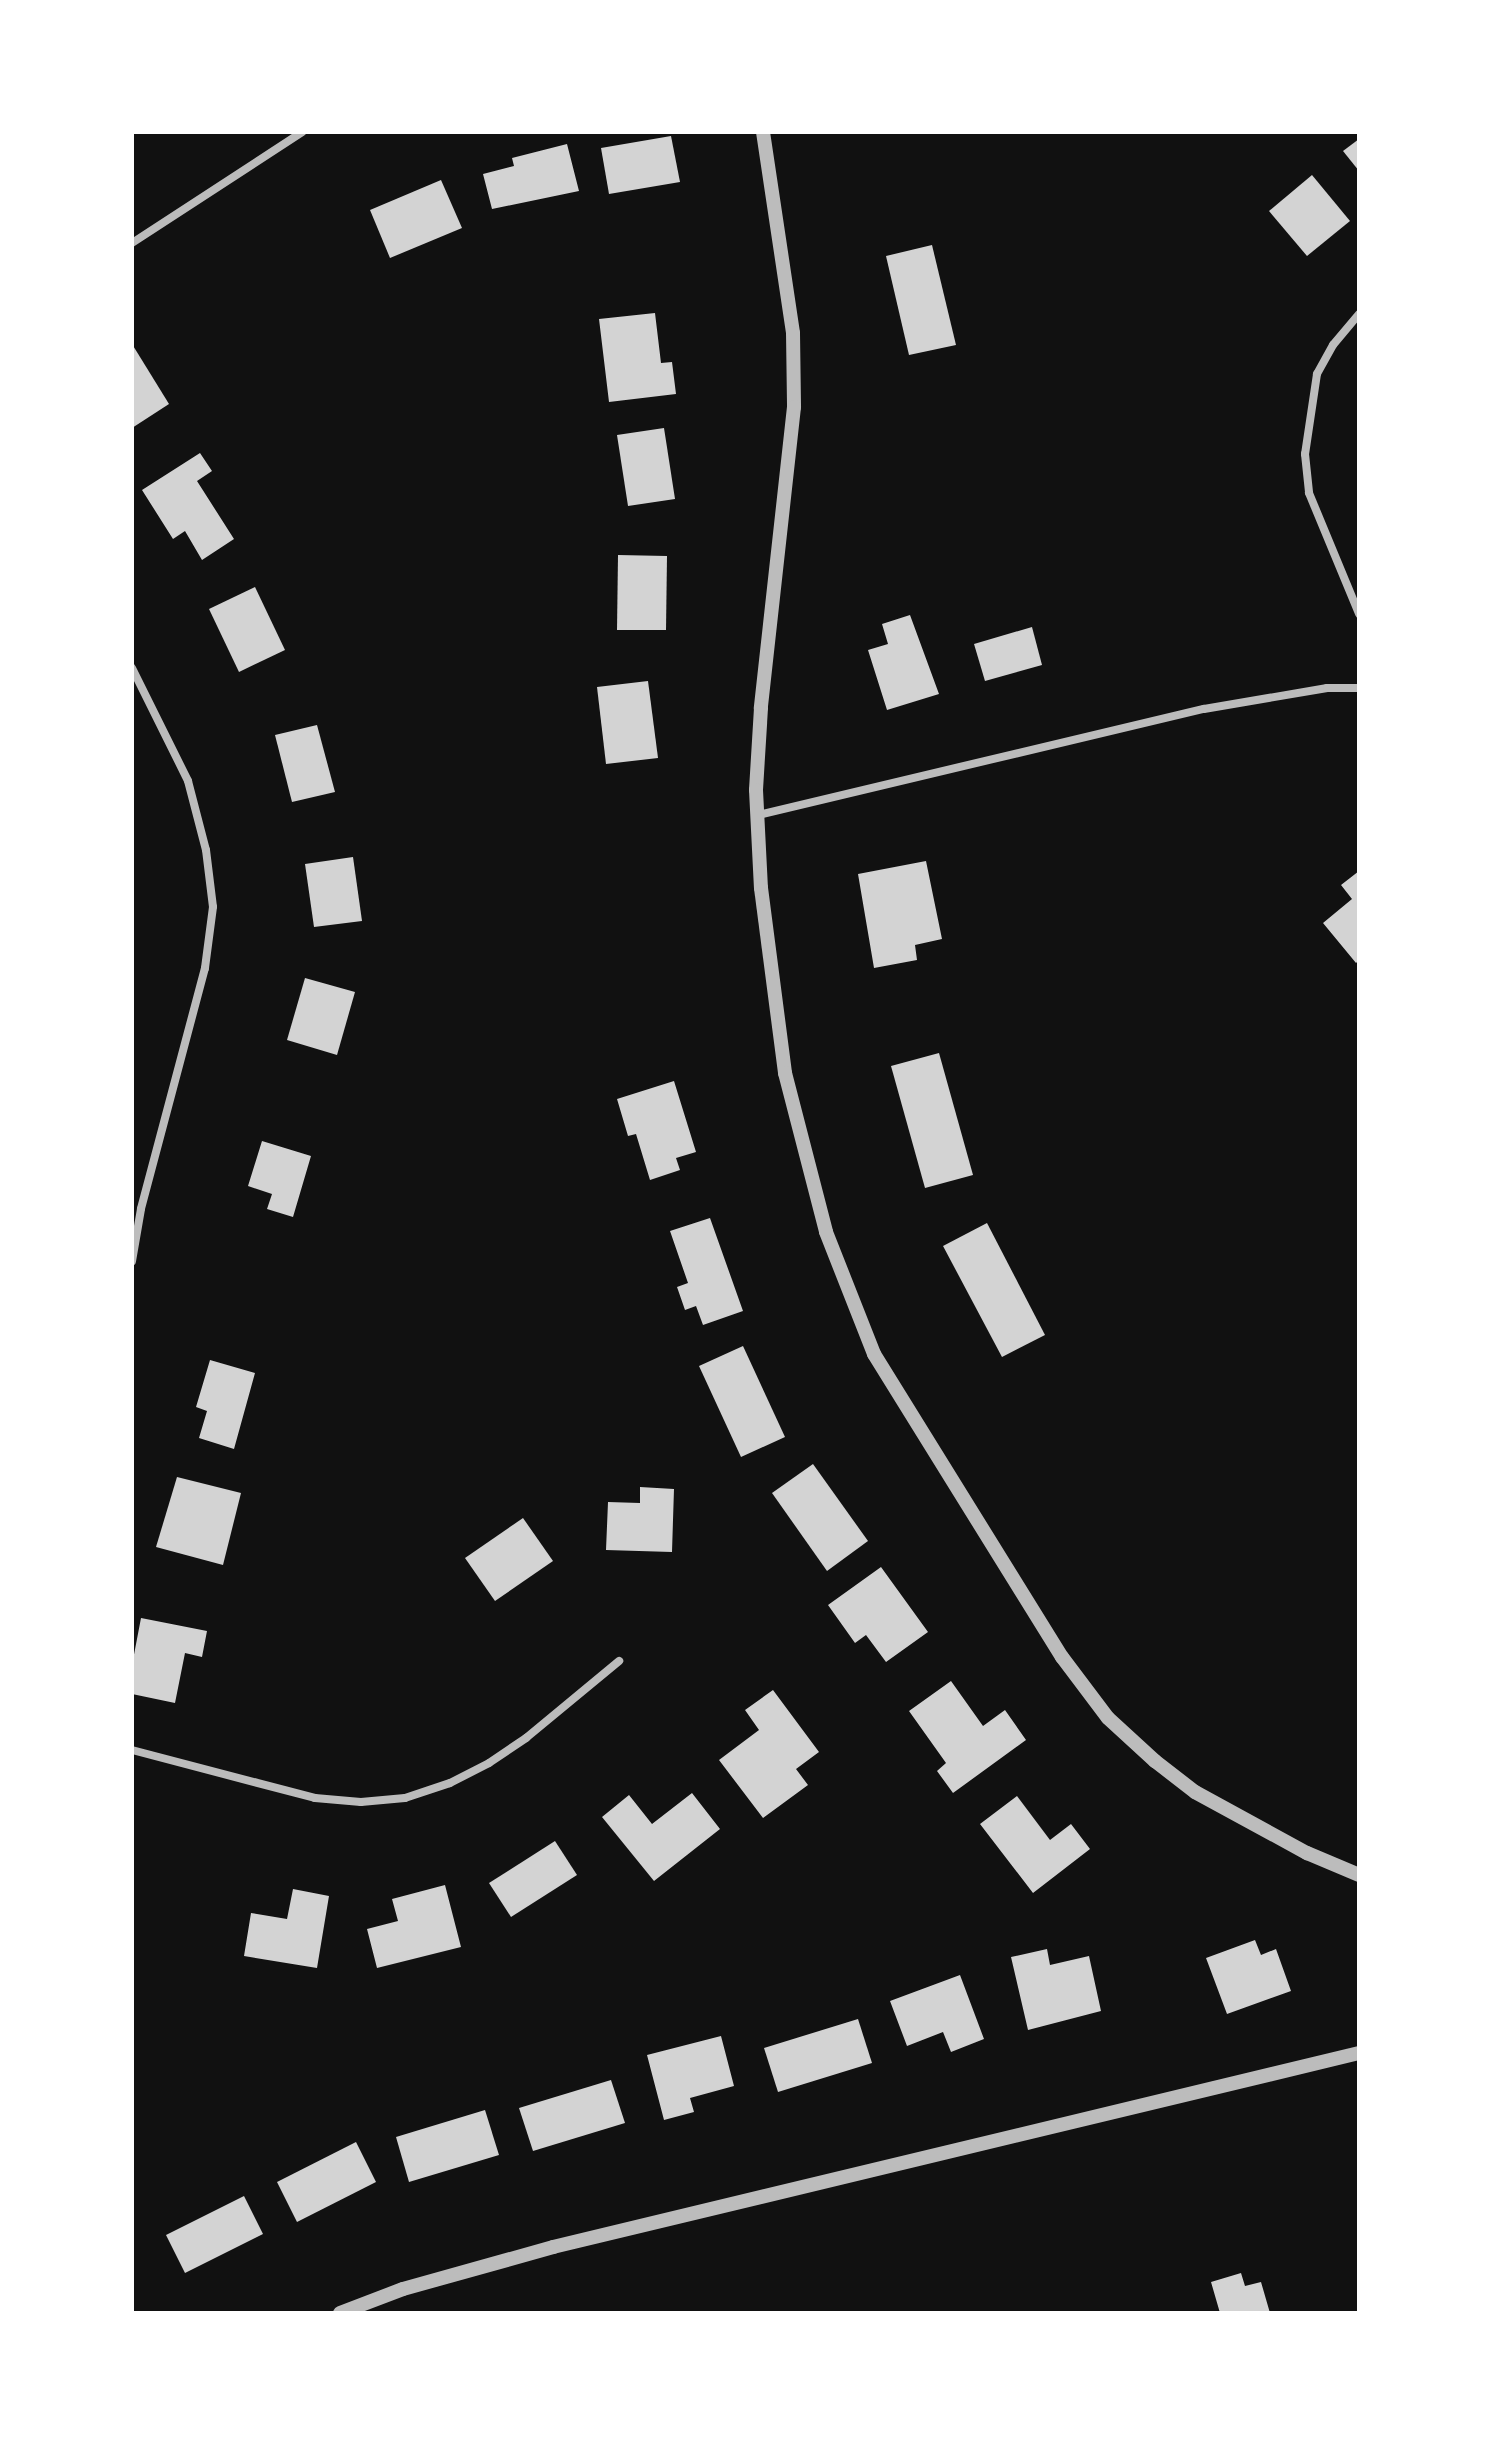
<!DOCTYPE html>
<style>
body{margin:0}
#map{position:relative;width:1491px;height:2445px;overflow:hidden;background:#111;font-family:"Alegreya Sans",sans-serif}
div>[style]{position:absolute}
.building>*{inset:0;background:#d3d3d3}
.minor>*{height:8px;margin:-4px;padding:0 4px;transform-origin:4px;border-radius:4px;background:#bcbcbc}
.tertiary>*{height:14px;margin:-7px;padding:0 7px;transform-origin:7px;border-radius:7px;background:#bcbcbc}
span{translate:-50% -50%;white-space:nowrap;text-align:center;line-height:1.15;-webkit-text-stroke:6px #fff;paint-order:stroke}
.frame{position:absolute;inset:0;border:134px solid #fff;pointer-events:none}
</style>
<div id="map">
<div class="building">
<i style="clip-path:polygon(671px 136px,680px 182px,609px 194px,601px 148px)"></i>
<i style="clip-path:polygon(1359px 139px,1359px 171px,1343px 151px)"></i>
<i style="clip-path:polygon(567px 144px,579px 191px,492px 209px,483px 174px,514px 166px,512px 158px)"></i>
<i style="clip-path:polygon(1312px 175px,1350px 221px,1307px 256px,1269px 211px)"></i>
<i style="clip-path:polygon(441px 180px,462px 228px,390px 258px,370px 210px)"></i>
<i style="clip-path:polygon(932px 245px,956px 345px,909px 355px,886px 256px)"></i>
<i style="clip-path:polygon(655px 313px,661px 363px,672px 362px,676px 394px,609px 402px,599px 319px)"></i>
<i style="clip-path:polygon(132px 344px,169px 404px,132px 428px)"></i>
<i style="clip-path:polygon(664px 428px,675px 499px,628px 506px,617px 435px)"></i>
<i style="clip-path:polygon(200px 453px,212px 471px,197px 481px,234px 539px,202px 560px,185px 531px,173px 539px,142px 490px)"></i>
<i style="clip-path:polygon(618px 555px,667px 556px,666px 630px,617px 630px)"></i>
<i style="clip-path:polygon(255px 587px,285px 650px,239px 672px,209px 609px)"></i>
<i style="clip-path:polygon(910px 615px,939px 694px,887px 710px,868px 650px,888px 644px,882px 624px)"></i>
<i style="clip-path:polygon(1032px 627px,1042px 665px,985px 681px,974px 644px)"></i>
<i style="clip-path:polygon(648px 681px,658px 758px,606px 764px,597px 687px)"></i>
<i style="clip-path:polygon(317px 725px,335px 792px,292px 802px,275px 735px)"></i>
<i style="clip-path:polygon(353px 857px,362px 921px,314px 927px,305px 864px)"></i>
<i style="clip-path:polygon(926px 861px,942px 939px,915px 945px,917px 960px,874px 968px,858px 874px)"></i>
<i style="clip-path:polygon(1359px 871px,1359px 960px,1356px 963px,1323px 923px,1352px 899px,1341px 885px)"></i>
<i style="clip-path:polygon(305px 978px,355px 992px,337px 1055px,287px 1040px)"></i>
<i style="clip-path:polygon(939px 1053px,973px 1175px,925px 1188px,891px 1066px)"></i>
<i style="clip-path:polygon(674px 1081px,696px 1152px,676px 1158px,680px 1170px,650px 1180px,636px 1134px,628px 1136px,617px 1099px)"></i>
<i style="clip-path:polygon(262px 1141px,311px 1156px,293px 1217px,267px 1209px,272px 1194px,248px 1186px)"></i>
<i style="clip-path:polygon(710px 1218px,743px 1311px,703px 1325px,696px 1306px,685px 1310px,677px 1287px,688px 1283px,670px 1231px)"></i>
<i style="clip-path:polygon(987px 1223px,1045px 1335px,1002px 1357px,943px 1246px)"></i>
<i style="clip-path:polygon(743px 1346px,785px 1437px,741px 1457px,699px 1366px)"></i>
<i style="clip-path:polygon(210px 1360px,255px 1373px,234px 1449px,199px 1438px,207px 1411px,196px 1407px)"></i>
<i style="clip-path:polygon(813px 1464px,868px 1541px,827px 1571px,772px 1493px)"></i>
<i style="clip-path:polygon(177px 1477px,241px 1493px,223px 1565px,156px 1547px)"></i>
<i style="clip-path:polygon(640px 1487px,674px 1489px,672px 1552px,606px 1550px,608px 1502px,640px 1503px)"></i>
<i style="clip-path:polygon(523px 1518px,553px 1561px,495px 1601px,465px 1558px)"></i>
<i style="clip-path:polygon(881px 1567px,928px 1632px,886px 1662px,866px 1635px,855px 1643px,828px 1605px)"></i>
<i style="clip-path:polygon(141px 1618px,207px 1631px,202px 1657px,185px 1653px,175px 1703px,132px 1694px,132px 1665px)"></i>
<i style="clip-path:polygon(951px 1681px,983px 1726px,1005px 1710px,1026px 1740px,953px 1793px,937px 1771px,946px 1763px,909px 1711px)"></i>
<i style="clip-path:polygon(773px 1690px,819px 1752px,796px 1769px,808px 1785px,763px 1818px,719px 1760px,759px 1730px,745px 1710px)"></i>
<i style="clip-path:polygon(692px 1793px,720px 1829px,654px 1881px,602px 1817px,629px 1795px,652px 1824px)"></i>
<i style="clip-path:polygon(1017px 1796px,1050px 1840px,1071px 1824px,1090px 1849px,1033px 1893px,980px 1824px)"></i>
<i style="clip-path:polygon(555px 1841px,577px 1875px,511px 1917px,489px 1883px)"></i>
<i style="clip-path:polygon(445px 1885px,461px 1947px,377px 1968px,367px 1929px,398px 1921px,392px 1899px)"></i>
<i style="clip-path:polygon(293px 1889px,329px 1896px,317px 1968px,244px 1956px,251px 1913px,287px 1919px)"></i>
<i style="clip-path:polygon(1255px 1940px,1261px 1955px,1276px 1949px,1291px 1991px,1227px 2014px,1206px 1958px)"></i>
<i style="clip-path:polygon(1047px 1949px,1050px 1965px,1089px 1956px,1101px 2011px,1028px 2030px,1011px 1957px)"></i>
<i style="clip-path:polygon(960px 1975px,984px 2039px,951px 2052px,943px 2032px,907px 2046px,890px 2001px)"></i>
<i style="clip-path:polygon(858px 2019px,872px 2063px,778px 2092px,764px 2048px)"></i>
<i style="clip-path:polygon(721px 2036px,734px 2086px,690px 2098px,694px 2112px,664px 2120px,647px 2055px)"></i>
<i style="clip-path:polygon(611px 2080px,625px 2123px,533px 2151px,519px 2108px)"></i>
<i style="clip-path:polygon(485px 2110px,499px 2155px,409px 2182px,396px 2137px)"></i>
<i style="clip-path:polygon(356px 2142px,376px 2182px,297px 2222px,277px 2182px)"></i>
<i style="clip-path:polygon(244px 2196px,263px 2234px,185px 2273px,166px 2235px)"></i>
<i style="clip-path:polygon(1241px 2273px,1245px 2286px,1261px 2282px,1270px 2313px,1220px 2313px,1211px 2282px)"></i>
</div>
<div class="minor">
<i style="left:132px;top:243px;width:203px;rotate:-33.1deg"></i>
<i style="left:1359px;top:314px;width:40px;rotate:130deg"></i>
<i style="left:1333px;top:345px;width:33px;rotate:119deg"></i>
<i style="left:1317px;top:374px;width:81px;rotate:98.5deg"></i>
<i style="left:1305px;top:454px;width:39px;rotate:84deg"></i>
<i style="left:1309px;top:493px;width:131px;rotate:67.5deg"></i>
<i style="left:132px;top:668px;width:126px;rotate:63.6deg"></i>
<i style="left:188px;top:781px;width:71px;rotate:75.4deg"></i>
<i style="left:206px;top:850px;width:57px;rotate:83deg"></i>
<i style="left:213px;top:907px;width:62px;rotate:97.5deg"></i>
<i style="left:205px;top:968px;width:249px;rotate:104.9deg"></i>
<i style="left:141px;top:1209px;width:53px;rotate:99.8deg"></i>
<i style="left:758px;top:815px;width:458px;rotate:-13.4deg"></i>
<i style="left:1204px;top:709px;width:125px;rotate:-9.7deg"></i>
<i style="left:1327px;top:688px;width:32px"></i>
<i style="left:132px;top:1750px;width:189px;rotate:14.7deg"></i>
<i style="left:315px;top:1798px;width:46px;rotate:5deg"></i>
<i style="left:361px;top:1802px;width:44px;rotate:-5.2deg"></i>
<i style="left:405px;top:1798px;width:47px;rotate:-18.4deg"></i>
<i style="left:450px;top:1783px;width:44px;rotate:-27.1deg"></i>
<i style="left:489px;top:1763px;width:45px;rotate:-34deg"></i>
<i style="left:526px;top:1738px;width:121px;rotate:-39.6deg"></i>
</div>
<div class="tertiary">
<i style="left:763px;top:132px;width:203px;rotate:81.5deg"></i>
<i style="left:793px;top:333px;width:74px;rotate:89.2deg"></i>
<i style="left:794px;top:407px;width:303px;rotate:96.3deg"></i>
<i style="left:761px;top:708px;width:82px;rotate:93.5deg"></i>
<i style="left:756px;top:790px;width:98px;rotate:87.1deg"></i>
<i style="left:761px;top:888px;width:187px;rotate:82.6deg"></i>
<i style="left:785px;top:1073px;width:164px;rotate:75.5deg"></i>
<i style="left:826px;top:1232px;width:131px;rotate:68.5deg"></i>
<i style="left:874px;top:1354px;width:357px;rotate:58.2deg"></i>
<i style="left:1062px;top:1657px;width:76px;rotate:53deg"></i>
<i style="left:1108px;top:1718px;width:64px;rotate:42.5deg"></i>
<i style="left:1155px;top:1761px;width:51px;rotate:37.8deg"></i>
<i style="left:1195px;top:1792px;width:128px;rotate:28.6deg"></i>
<i style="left:1307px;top:1853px;width:56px;rotate:22.9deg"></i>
<i style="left:340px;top:2313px;width:67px;rotate:-20.9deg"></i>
<i style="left:403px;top:2289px;width:156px;rotate:-15.6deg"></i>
<i style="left:553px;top:2247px;width:829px;rotate:-13.53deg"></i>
</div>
<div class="frame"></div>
</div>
